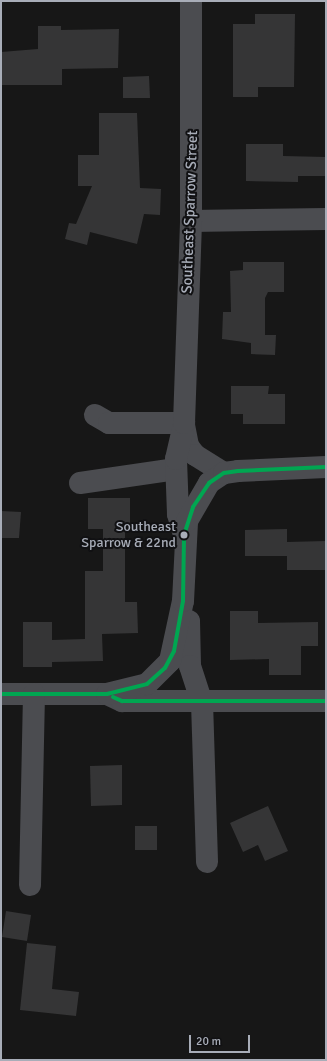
<!DOCTYPE html>
<style>
body{margin:0}
#map{position:relative;width:327px;height:1061px;overflow:hidden;background:#171717;font-family:Signika,sans-serif}
div>[style]{position:absolute}
.building>*{inset:0;background:#353536}
.minor>*{height:22px;margin:-11px;padding:0 11px;transform-origin:11px;border-radius:11px;background:#4b4c50}
.bus-1>*{height:4px;margin:-2px;padding:0 2px;transform-origin:2px;border-radius:2px;background:#00a651}
.dots>*{width:11px;height:11px;translate:-50% -50%;box-sizing:border-box;border:2px solid #111113;border-radius:50%}
span{translate:-50% -50%;white-space:nowrap;text-align:center;line-height:1.15;-webkit-text-stroke:4px #111113;paint-order:stroke}
.bus-label{font-size:14px;color:#a8adb8}
.right{translate:-100% -50%;text-align:right}
.street-label{font-size:15px;color:#a8adb8}
.frame{position:absolute;inset:0;border:2px solid #a8adb8;pointer-events:none}
.scale{position:absolute;left:189px;top:1035px;width:61px;height:18px;box-sizing:border-box;border:2px solid #a8adb8;border-top:0;padding-left:5px;font-size:12px;line-height:14px;white-space:nowrap;color:#a8adb8;-webkit-text-stroke:3px #111113;paint-order:stroke}
</style>
<div id="map">
<div class="building">
<i style="clip-path:polygon(255px 14px,295px 14px,294px 87px,258px 87px,258px 97px,233px 97px,233px 24px,255px 24px)"></i>
<i style="clip-path:polygon(38px 26px,61px 26px,61px 30px,119px 29px,118px 68px,62px 69px,62px 85px,1px 85px,1px 52px,38px 49px)"></i>
<i style="clip-path:polygon(149px 76px,150px 98px,123px 98px,123px 77px)"></i>
<i style="clip-path:polygon(99px 113px,137px 113px,140px 188px,161px 189px,160px 215px,144px 214px,137px 244px,90px 232px,87px 245px,65px 239px,69px 223px,76px 224px,92px 186px,78px 186px,78px 155px,99px 155px)"></i>
<i style="clip-path:polygon(246px 144px,283px 144px,283px 156px,326px 157px,326px 176px,298px 176px,298px 182px,246px 181px)"></i>
<i style="clip-path:polygon(243px 262px,284px 262px,284px 292px,268px 292px,265px 298px,265px 335px,276px 335px,275px 355px,251px 354px,251px 343px,222px 339px,223px 312px,231px 312px,230px 271px,243px 270px)"></i>
<i style="clip-path:polygon(231px 386px,269px 386px,268px 394px,285px 394px,285px 424px,243px 424px,243px 414px,231px 414px)"></i>
<i style="clip-path:polygon(88px 498px,130px 498px,130px 529px,125px 529px,125px 602px,137px 602px,138px 633px,102px 634px,103px 661px,52px 662px,52px 667px,23px 667px,23px 622px,52px 622px,52px 640px,85px 639px,85px 571px,103px 571px,103px 529px,88px 529px)"></i>
<i style="clip-path:polygon(1px 511px,21px 512px,19px 538px,1px 538px)"></i>
<i style="clip-path:polygon(287px 529px,287px 556px,245px 556px,245px 530px)"></i>
<i style="clip-path:polygon(326px 541px,326px 570px,287px 570px,287px 542px)"></i>
<i style="clip-path:polygon(230px 611px,258px 611px,258px 623px,318px 622px,318px 646px,301px 646px,301px 675px,269px 675px,269px 659px,230px 660px)"></i>
<i style="clip-path:polygon(122px 765px,122px 805px,91px 806px,90px 766px)"></i>
<i style="clip-path:polygon(268px 806px,288px 851px,265px 861px,258px 845px,243px 852px,230px 823px)"></i>
<i style="clip-path:polygon(135px 826px,157px 826px,157px 850px,135px 850px)"></i>
<i style="clip-path:polygon(6px 911px,31px 915px,27px 941px,2px 937px)"></i>
<i style="clip-path:polygon(27px 943px,56px 946px,52px 989px,79px 992px,76px 1016px,20px 1010px)"></i>
</div>
<div class="minor">
<i style="left:191px;top:221px;width:135px;rotate:-0.8deg"></i>
<i style="left:95px;top:415px;width:16px;rotate:30deg"></i>
<i style="left:109px;top:423px;width:75px"></i>
<i style="left:184px;top:425px;width:21px;rotate:79deg"></i>
<i style="left:188px;top:446px;width:11px;rotate:52deg"></i>
<i style="left:195px;top:455px;width:34px;rotate:32deg"></i>
<i style="left:80px;top:483px;width:97px;rotate:-8.3deg"></i>
<i style="left:184px;top:535px;width:22px;rotate:-106deg"></i>
<i style="left:178px;top:514px;width:55px;rotate:-92.1deg"></i>
<i style="left:176px;top:459px;width:37px;rotate:-77deg"></i>
<i style="left:184px;top:423px;width:202px;rotate:-88deg"></i>
<i style="left:191px;top:221px;width:220px;rotate:-90deg"></i>
<i style="left:189px;top:621px;width:45px;rotate:88.7deg"></i>
<i style="left:190px;top:666px;width:38px;rotate:72deg"></i>
<i style="left:202px;top:702px;width:160px;rotate:88.2deg"></i>
<i style="left:1px;top:694px;width:106px"></i>
<i style="left:107px;top:694px;width:17px;rotate:25deg"></i>
<i style="left:122px;top:701px;width:204px"></i>
<i style="left:107px;top:694px;width:41px;rotate:-14deg"></i>
<i style="left:147px;top:684px;width:33px;rotate:-45deg"></i>
<i style="left:170px;top:661px;width:61px;rotate:-77.8deg"></i>
<i style="left:183px;top:601px;width:80px;rotate:-87.1deg"></i>
<i style="left:187px;top:521px;width:44px;rotate:-59.9deg"></i>
<i style="left:209px;top:483px;width:18px;rotate:-34deg"></i>
<i style="left:224px;top:473px;width:14px;rotate:-8deg"></i>
<i style="left:238px;top:471px;width:88px;rotate:-2.6deg"></i>
<i style="left:30px;top:885px;width:191px;rotate:-88.8deg"></i>
</div>
<div class="bus-1">
<i style="left:1px;top:694px;width:106px"></i>
<i style="left:107px;top:694px;width:41px;rotate:-14deg"></i>
<i style="left:147px;top:684px;width:24px;rotate:-42deg"></i>
<i style="left:165px;top:668px;width:19px;rotate:-62deg"></i>
<i style="left:174px;top:651px;width:51px;rotate:-79.8deg"></i>
<i style="left:183px;top:601px;width:66px;rotate:-89.1deg"></i>
<i style="left:184px;top:535px;width:29px;rotate:-72deg"></i>
<i style="left:193px;top:507px;width:29px;rotate:-56deg"></i>
<i style="left:209px;top:483px;width:18px;rotate:-34deg"></i>
<i style="left:224px;top:473px;width:14px;rotate:-8deg"></i>
<i style="left:238px;top:471px;width:88px;rotate:-2.6deg"></i>
<i style="left:113px;top:697px;width:10px;rotate:24deg"></i>
<i style="left:122px;top:701px;width:204px"></i>
</div>
<div class="dots">
<i style="left:184px;top:535px;background:#a8adb8"></i>
</div>
<div class="bus-label">
<span class="right" style="left:176px;top:535px">Southeast<br>Sparrow &amp; 22nd</span>
</div>
<div class="street-label">
<span style="left:190px;top:212px;rotate:-88deg">Southeast Sparrow Street</span>
</div>
<div class="frame"></div>
<div class="scale">20 m</div>
</div>
